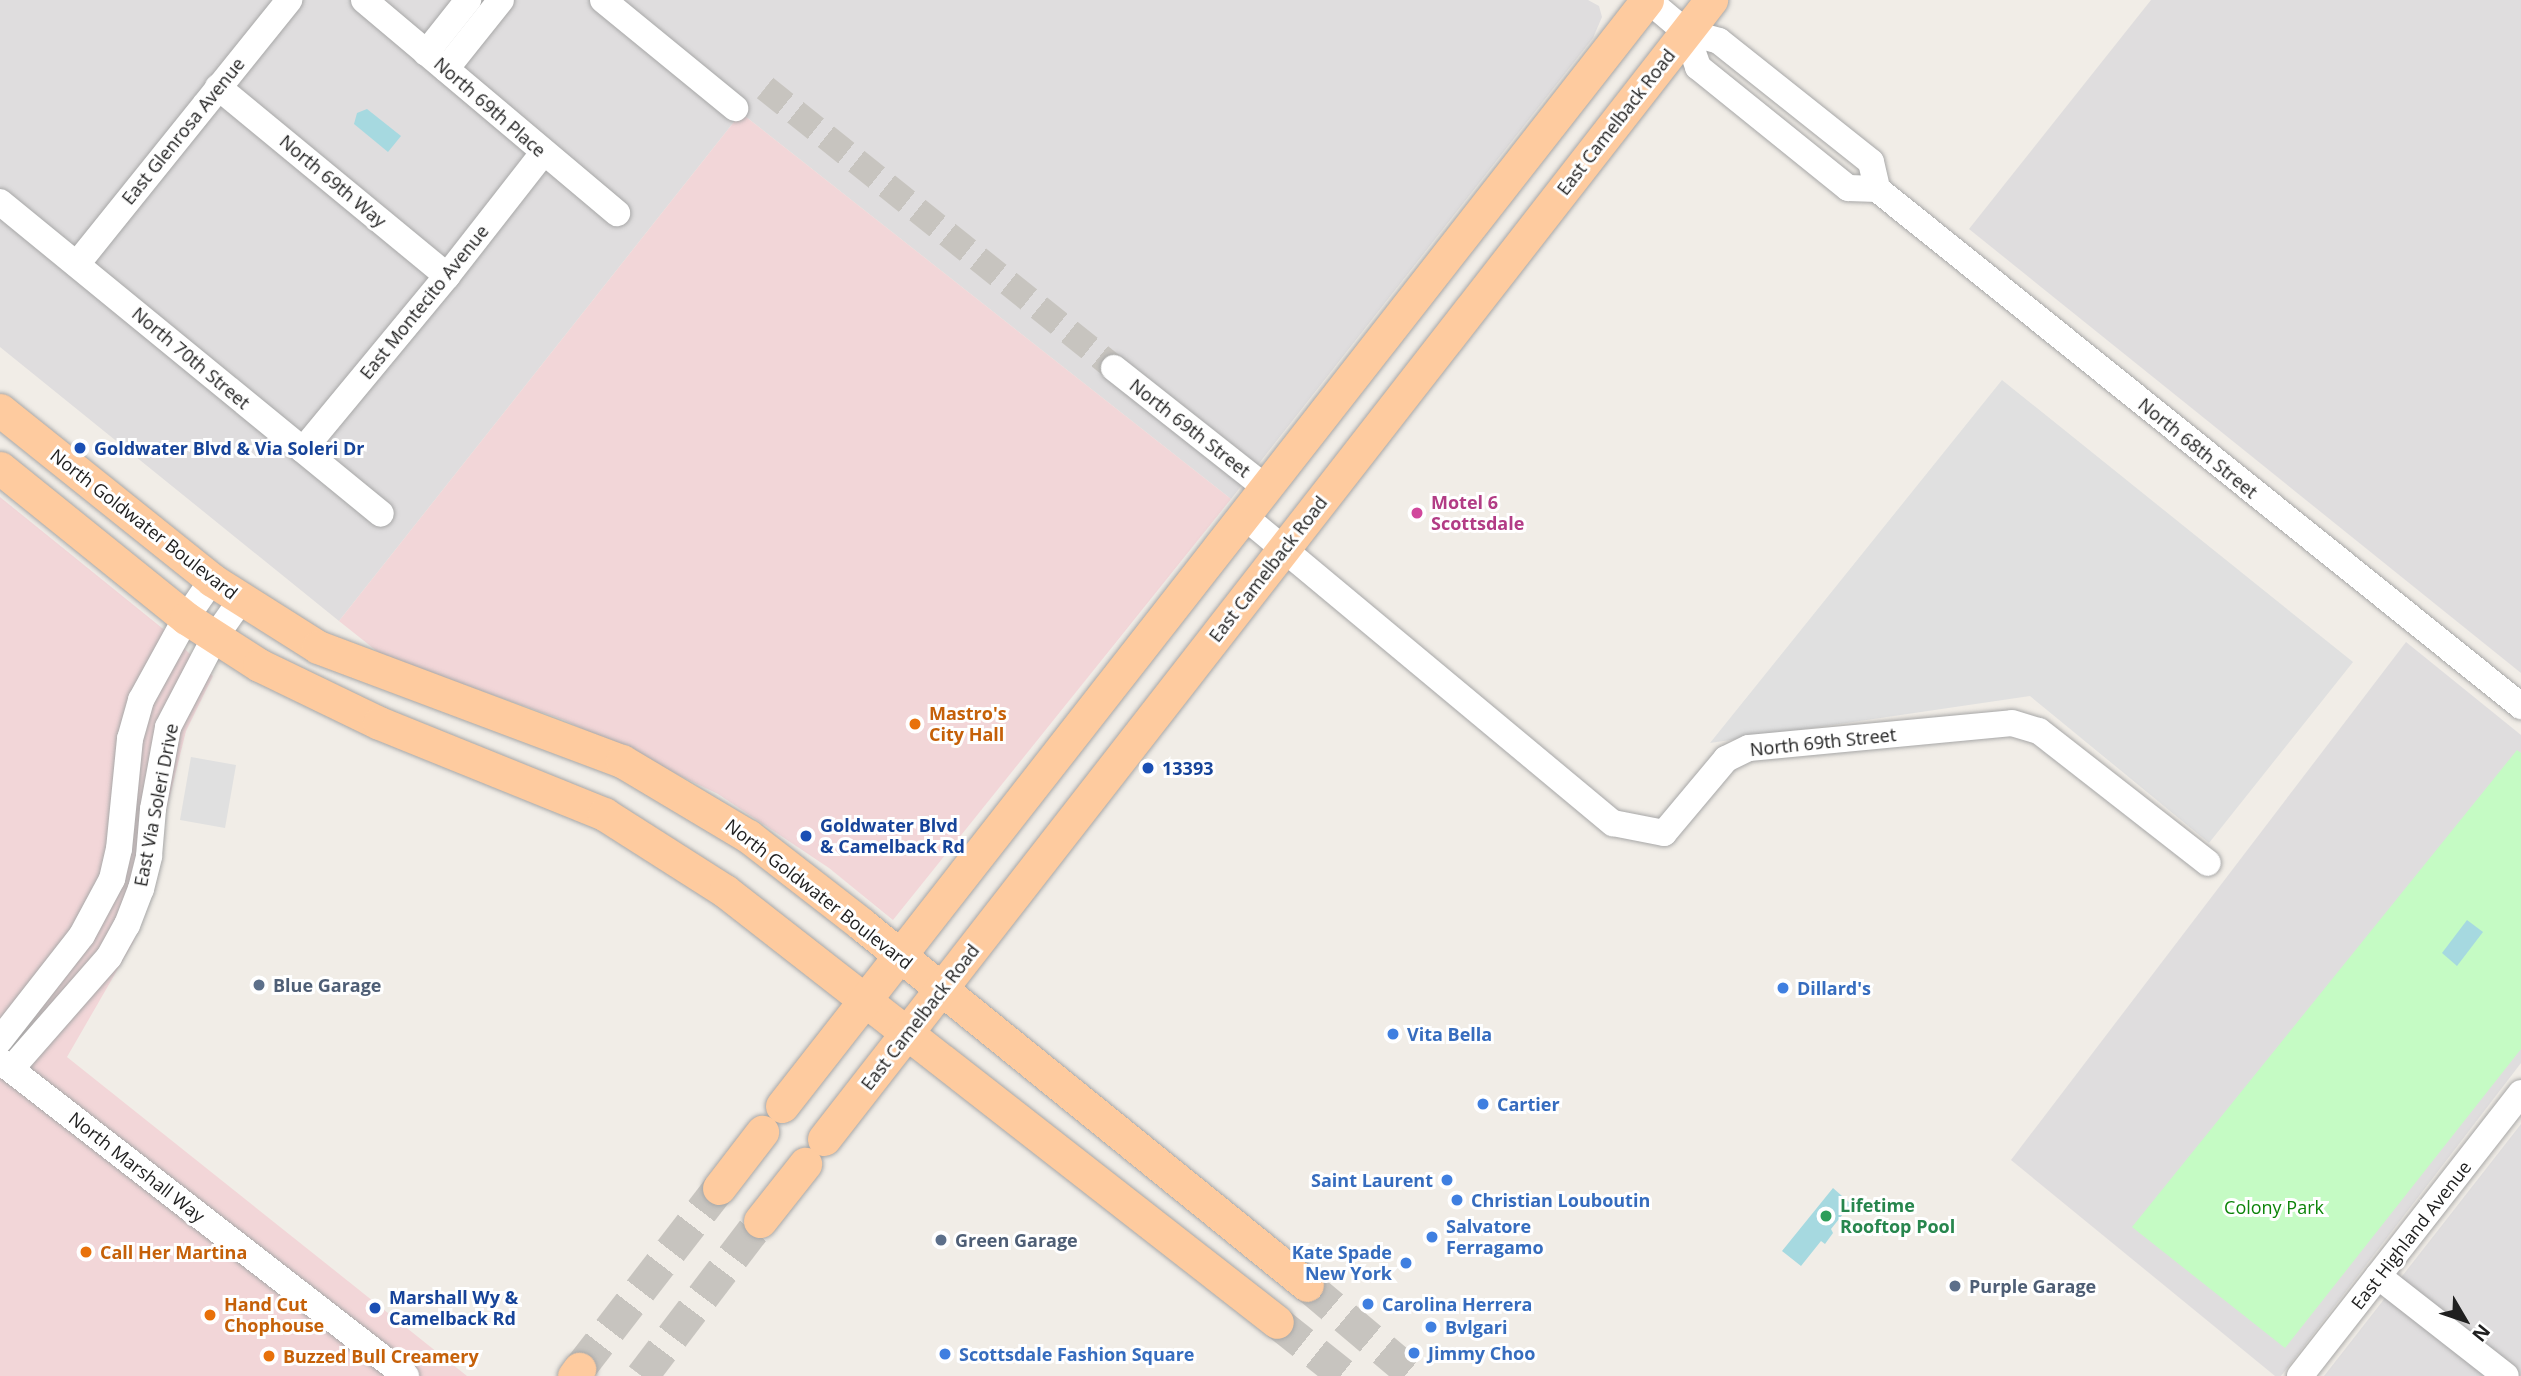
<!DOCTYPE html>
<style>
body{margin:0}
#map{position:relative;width:2521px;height:1376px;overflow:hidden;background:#f1ede7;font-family:"Open Sans",sans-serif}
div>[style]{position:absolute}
.residential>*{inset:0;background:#dfddde}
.commercial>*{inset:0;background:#f2d6d8}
.park>*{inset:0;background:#c5fbc4}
.parking>*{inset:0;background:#e0e0e0}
.water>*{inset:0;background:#a6d9e0}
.minor-tunnel>*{height:26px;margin-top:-13px;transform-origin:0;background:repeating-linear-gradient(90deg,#c7c4bf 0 26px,transparent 0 39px)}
.major-tunnel>*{height:33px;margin-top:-16.5px;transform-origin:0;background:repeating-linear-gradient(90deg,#c7c4bf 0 33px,transparent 0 50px)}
.roads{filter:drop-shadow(0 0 2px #a7a7a7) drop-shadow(0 0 2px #a7a7a7)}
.minor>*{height:26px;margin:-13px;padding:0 13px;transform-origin:13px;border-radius:13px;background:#fff}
.major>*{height:33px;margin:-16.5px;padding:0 16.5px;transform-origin:16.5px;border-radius:16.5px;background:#fecb9f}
.dots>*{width:19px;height:19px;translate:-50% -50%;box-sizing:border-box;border:4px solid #fff;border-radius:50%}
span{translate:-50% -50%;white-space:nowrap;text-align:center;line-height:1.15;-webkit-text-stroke:6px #fff;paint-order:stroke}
.street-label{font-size:18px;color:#202020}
.transit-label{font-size:18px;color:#164399;font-weight:700}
.left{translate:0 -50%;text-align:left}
.hotel-label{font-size:18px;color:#b23c85;font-weight:700}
.food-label{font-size:18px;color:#c56008;font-weight:700}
.service-label{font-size:18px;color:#4e5e75;font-weight:700}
.shop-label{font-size:18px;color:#366cbe;font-weight:700}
.right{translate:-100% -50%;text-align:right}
.leisure-label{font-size:18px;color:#27864d;font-weight:700}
.park-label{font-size:18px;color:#0c8409}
.north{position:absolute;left:2430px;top:1285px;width:70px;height:70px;-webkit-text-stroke:5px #fff;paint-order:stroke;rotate:129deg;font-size:19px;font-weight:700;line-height:28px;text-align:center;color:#202020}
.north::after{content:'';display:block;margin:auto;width:24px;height:32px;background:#202020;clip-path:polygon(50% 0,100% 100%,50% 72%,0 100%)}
</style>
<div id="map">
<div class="residential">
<i style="clip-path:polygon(0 0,1588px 0,1599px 6px,1602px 17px,1593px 38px,1231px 499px,741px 113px,339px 621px,0 347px)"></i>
<i style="clip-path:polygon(2151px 0,2521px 0,2521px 673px,1969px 229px)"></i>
<i style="clip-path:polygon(2406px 642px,2521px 735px,2521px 1063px,2281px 1376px,2275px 1376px,2011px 1160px)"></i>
<i style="clip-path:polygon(2521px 1124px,2521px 1376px,2324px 1376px)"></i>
</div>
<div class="commercial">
<i style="clip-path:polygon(741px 113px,1231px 499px,893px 920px,829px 868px,718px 794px,564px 720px,383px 656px,339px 621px)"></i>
<i style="clip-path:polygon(0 497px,167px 632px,213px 676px,186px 731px,134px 941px,67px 1057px,467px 1376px,0 1376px)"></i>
</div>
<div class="park">
<i style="clip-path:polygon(2517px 750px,2521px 753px,2521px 1049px,2285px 1348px,2132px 1227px)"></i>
</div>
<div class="parking">
<i style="clip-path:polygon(2002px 380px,2353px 662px,2209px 843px,2030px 696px,1710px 743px)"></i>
<i style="clip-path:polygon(191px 757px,236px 765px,225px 828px,180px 820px)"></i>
</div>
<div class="water">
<i style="clip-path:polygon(367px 109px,401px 136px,388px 152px,354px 124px,357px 113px)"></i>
<i style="clip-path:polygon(2467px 920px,2483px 932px,2457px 966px,2442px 953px)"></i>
<i style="clip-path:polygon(1833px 1188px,1851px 1204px,1831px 1229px,1833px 1233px,1825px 1244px,1821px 1241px,1801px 1266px,1782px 1251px)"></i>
</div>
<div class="minor-tunnel">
<i style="left:765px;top:88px;width:447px;rotate:38.7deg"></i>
</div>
<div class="major-tunnel">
<i style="left:1307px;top:1285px;width:141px;rotate:40.1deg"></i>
<i style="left:1277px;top:1322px;width:87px;rotate:38.5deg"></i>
<i style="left:579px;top:1369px;width:229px;rotate:-52.3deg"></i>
<i style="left:642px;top:1376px;width:195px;rotate:-52.7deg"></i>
</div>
<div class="roads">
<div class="minor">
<i style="left:364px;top:0;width:331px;rotate:40.1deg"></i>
<i style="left:603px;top:0;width:171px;rotate:39.3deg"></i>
<i style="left:1648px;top:0;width:50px;rotate:40.1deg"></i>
<i style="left:1686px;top:32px;width:34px;rotate:15deg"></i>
<i style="left:1719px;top:41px;width:194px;rotate:38.5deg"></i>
<i style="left:1871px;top:162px;width:28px;rotate:77deg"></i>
<i style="left:1686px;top:32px;width:37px;rotate:71deg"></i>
<i style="left:1698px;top:67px;width:193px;rotate:38.9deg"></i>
<i style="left:1848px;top:188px;width:29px;rotate:2deg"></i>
<i style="left:1877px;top:189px;width:826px;rotate:38.76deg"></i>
<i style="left:426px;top:53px;width:68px;rotate:-51.6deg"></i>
<i style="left:446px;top:69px;width:88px;rotate:-51.4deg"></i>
<i style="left:218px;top:87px;width:297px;rotate:39.5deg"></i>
<i style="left:0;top:202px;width:492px;rotate:39.3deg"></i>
<i style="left:77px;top:264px;width:339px;rotate:-51.2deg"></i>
<i style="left:1114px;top:368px;width:194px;rotate:38.3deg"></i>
<i style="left:303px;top:450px;width:226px;rotate:-50.4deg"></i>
<i style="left:447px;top:276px;width:156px;rotate:-52deg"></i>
<i style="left:1244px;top:516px;width:480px;rotate:39.8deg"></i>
<i style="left:1613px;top:823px;width:52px;rotate:11.1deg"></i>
<i style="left:1664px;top:833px;width:97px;rotate:-50deg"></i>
<i style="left:1726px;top:759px;width:25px;rotate:-26deg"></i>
<i style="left:1749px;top:748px;width:264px;rotate:-5.4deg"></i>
<i style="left:2012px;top:723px;width:28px;rotate:17deg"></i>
<i style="left:2039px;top:731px;width:214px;rotate:38deg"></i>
<i style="left:0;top:1040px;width:133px;rotate:-52deg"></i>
<i style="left:82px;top:935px;width:64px;rotate:-61.8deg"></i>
<i style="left:112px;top:879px;width:31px;rotate:-77deg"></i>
<i style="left:119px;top:849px;width:111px;rotate:-84.3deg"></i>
<i style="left:130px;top:739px;width:41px;rotate:-74.2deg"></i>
<i style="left:141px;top:700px;width:94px;rotate:-61.2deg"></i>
<i style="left:186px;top:618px;width:46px;rotate:-55.6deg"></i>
<i style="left:0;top:1061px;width:514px;rotate:37.81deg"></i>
<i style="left:11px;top:1069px;width:149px;rotate:-48.8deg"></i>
<i style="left:109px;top:957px;width:37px;rotate:-61deg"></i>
<i style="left:127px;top:925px;width:39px;rotate:-69deg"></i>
<i style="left:141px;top:889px;width:34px;rotate:-76deg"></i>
<i style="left:149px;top:856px;width:47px;rotate:-85.1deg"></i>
<i style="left:153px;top:809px;width:83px;rotate:-79.6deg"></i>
<i style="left:168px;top:727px;width:102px;rotate:-62.4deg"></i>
<i style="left:215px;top:637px;width:45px;rotate:-54.9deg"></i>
<i style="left:2378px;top:1276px;width:162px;rotate:38deg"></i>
<i style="left:2300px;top:1376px;width:359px;rotate:-52deg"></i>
</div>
<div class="major">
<i style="left:0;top:410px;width:272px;rotate:38.7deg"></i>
<i style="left:212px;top:580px;width:125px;rotate:32.3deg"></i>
<i style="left:318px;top:647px;width:325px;rotate:20.6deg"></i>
<i style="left:622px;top:761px;width:147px;rotate:30.8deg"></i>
<i style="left:748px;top:836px;width:142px;rotate:37.8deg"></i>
<i style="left:860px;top:923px;width:575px;rotate:39deg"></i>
<i style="left:0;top:468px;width:239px;rotate:38.9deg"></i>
<i style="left:186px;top:618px;width:87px;rotate:32.8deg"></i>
<i style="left:259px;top:665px;width:133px;rotate:25.8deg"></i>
<i style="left:379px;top:723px;width:243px;rotate:22deg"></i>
<i style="left:604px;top:814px;width:143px;rotate:32.5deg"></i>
<i style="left:725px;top:891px;width:700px;rotate:37.98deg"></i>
<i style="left:782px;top:1106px;width:1404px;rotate:-51.97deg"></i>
<i style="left:824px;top:1139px;width:1444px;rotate:-52.09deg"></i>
<i style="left:719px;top:1188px;width:71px;rotate:-52.5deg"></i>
<i style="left:760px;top:1221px;width:73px;rotate:-51.7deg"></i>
<i style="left:574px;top:1376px;width:9px;rotate:-54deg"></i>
</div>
</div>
<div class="dots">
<i style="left:80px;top:448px;background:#1a4fb4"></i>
<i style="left:1417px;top:513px;background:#d1479c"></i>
<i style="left:915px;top:724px;background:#e8710a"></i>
<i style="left:1148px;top:768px;background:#1a4fb4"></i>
<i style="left:806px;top:836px;background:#1a4fb4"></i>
<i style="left:259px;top:985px;background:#5c6f8a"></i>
<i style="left:1783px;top:988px;background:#3f7fe0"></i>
<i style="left:1393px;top:1034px;background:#3f7fe0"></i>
<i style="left:1483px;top:1104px;background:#3f7fe0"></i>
<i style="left:1447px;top:1180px;background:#3f7fe0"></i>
<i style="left:1457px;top:1200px;background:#3f7fe0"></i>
<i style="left:1826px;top:1216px;background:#2e9e5b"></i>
<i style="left:1432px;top:1237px;background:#3f7fe0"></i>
<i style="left:941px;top:1240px;background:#5c6f8a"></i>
<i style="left:86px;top:1252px;background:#e8710a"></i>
<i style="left:1406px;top:1263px;background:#3f7fe0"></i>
<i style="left:1955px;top:1286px;background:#5c6f8a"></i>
<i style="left:1368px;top:1304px;background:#3f7fe0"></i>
<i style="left:375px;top:1308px;background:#1a4fb4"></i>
<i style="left:210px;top:1315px;background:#e8710a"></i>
<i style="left:1431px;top:1327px;background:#3f7fe0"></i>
<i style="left:1414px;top:1353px;background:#3f7fe0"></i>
<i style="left:945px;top:1354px;background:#3f7fe0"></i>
<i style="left:269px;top:1356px;background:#e8710a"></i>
</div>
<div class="street-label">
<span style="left:490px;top:107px;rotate:41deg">North 69th Place</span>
<span style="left:1616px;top:122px;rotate:-52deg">East Camelback Road</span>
<span style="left:183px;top:131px;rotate:-51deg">East Glenrosa Avenue</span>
<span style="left:333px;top:181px;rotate:40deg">North 69th Way</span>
<span style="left:424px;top:302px;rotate:-51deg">East Montecito Avenue</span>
<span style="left:191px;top:358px;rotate:40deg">North 70th Street</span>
<span style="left:1190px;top:428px;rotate:38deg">North 69th Street</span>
<span style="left:2198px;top:448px;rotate:39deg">North 68th Street</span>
<span style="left:144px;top:524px;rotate:38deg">North Goldwater Boulevard</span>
<span style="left:1268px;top:569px;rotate:-52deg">East Camelback Road</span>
<span style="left:1823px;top:742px;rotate:-6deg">North 69th Street</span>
<span style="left:156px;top:805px;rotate:-79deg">East Via Soleri Drive</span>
<span style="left:819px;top:894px;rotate:38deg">North Goldwater Boulevard</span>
<span style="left:920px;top:1017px;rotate:-52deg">East Camelback Road</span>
<span style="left:137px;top:1167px;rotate:38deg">North Marshall Way</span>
<span style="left:2411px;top:1235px;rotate:-52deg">East Highland Avenue</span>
</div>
<div class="transit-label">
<span class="left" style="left:94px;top:448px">Goldwater Blvd &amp; Via Soleri Dr</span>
<span class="left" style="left:1162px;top:768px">13393</span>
<span class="left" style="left:820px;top:836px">Goldwater Blvd<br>&amp; Camelback Rd</span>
<span class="left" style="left:389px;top:1308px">Marshall Wy &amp;<br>Camelback Rd</span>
</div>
<div class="hotel-label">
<span class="left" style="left:1431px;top:513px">Motel 6<br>Scottsdale</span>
</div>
<div class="food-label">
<span class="left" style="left:929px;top:724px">Mastro's<br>City Hall</span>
<span class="left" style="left:100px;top:1252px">Call Her Martina</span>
<span class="left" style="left:224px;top:1315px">Hand Cut<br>Chophouse</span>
<span class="left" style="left:283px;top:1356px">Buzzed Bull Creamery</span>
</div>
<div class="service-label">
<span class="left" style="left:273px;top:985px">Blue Garage</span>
<span class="left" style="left:955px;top:1240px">Green Garage</span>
<span class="left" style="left:1969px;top:1286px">Purple Garage</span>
</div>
<div class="shop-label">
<span class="left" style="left:1797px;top:988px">Dillard's</span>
<span class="left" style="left:1407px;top:1034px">Vita Bella</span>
<span class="left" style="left:1497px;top:1104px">Cartier</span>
<span class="right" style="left:1433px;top:1180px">Saint Laurent</span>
<span class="left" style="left:1471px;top:1200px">Christian Louboutin</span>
<span class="left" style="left:1446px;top:1237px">Salvatore<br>Ferragamo</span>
<span class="right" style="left:1392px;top:1263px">Kate Spade<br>New York</span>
<span class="left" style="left:1382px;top:1304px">Carolina Herrera</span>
<span class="left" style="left:1445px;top:1327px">Bvlgari</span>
<span class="left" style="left:1428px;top:1353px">Jimmy Choo</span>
<span class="left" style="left:959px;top:1354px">Scottsdale Fashion Square</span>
</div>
<div class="leisure-label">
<span class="left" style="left:1840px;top:1216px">Lifetime<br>Rooftop Pool</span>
</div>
<div class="park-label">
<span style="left:2274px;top:1207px">Colony Park</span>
</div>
<div class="north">N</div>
</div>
